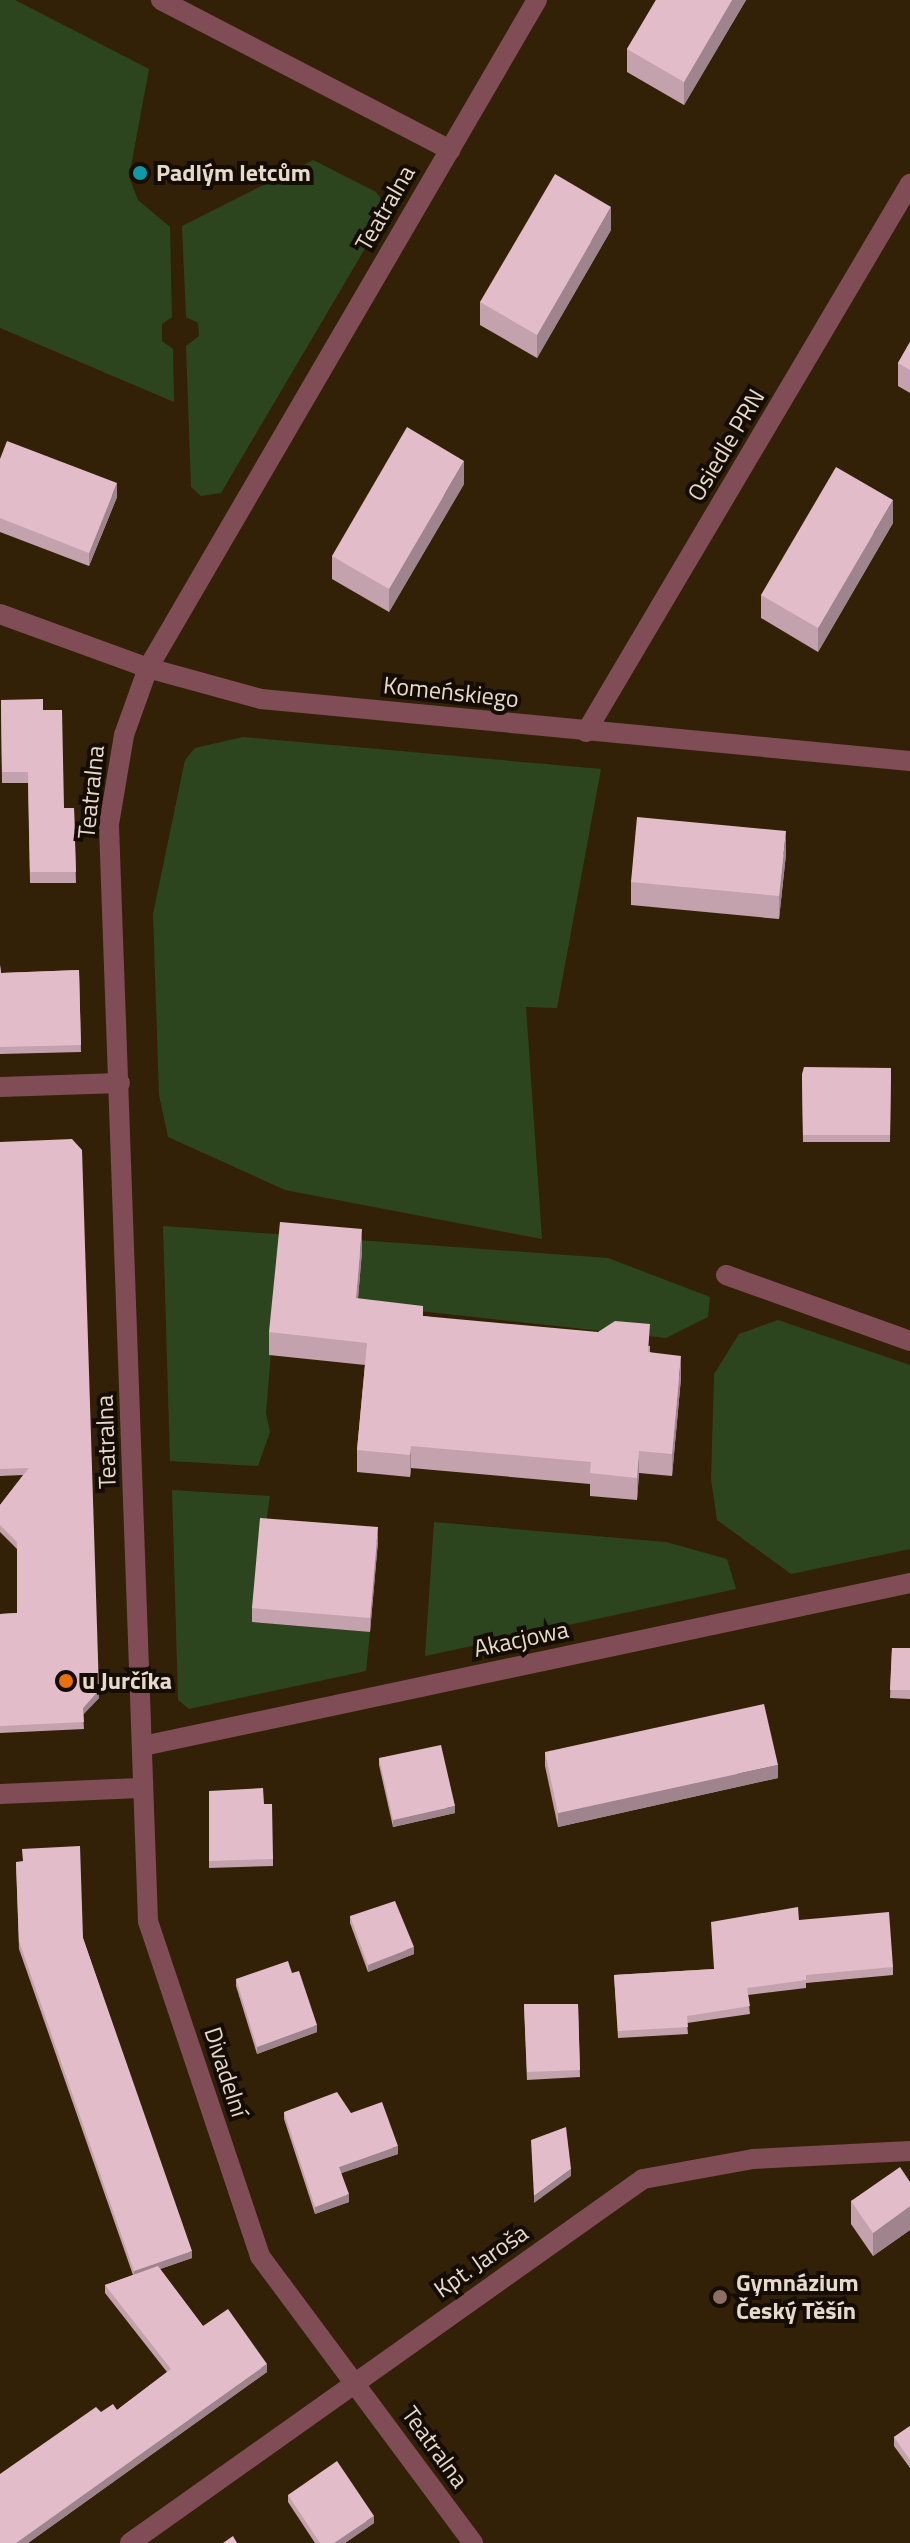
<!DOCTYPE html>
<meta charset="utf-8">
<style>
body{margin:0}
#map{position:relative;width:910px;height:2543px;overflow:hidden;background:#332107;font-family:"Titillium Web",sans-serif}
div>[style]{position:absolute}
.green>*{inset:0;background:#2c451f}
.minor>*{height:20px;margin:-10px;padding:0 10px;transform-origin:10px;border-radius:10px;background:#804d57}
.wall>*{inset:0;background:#c3a2ae}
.shaded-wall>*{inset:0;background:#9f848d}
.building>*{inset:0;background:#e3bcca}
.dots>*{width:22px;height:22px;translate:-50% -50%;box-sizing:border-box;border:4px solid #150d04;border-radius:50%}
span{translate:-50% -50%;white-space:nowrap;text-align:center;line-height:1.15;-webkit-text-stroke:8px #150d04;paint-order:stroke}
.poi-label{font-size:24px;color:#e6dacb;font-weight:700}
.left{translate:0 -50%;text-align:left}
.street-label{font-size:24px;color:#e6dacb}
</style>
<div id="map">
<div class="green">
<i style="clip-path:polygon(0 0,15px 0,149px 69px,129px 177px,138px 200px,170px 227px,172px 317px,162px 324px,162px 341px,173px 349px,174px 402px,0 328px)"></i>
<i style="clip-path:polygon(313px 160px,376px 192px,384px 203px,383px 218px,221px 493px,201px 496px,191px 487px,186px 346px,199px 336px,198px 323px,186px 317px,182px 226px)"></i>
<i style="clip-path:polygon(243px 737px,601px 769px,557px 1008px,526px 1007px,542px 1239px,285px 1190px,168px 1137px,159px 1095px,153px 914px,185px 760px,195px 748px)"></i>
<i style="clip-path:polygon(163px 1226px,608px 1258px,710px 1297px,708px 1317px,666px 1338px,374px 1306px,357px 1313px,280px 1244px,266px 1413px,270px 1432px,258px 1466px,170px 1461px)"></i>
<i style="clip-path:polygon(778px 1320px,910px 1365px,910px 1549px,791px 1574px,717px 1520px,711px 1479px,714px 1374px,739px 1334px)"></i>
<i style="clip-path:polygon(172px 1490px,270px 1496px,252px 1622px,370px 1632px,366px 1671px,189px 1709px,178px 1700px)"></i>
<i style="clip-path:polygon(434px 1522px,666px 1542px,727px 1559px,736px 1589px,425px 1656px)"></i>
</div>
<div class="minor">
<i style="left:161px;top:0;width:326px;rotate:27.4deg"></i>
<i style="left:0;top:614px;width:158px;rotate:20deg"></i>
<i style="left:148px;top:668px;width:117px;rotate:15.3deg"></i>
<i style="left:261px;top:699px;width:652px;rotate:5.46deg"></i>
<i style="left:586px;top:732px;width:637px;rotate:-59.41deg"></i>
<i style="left:0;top:1087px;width:120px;rotate:-1.9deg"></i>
<i style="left:726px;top:1275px;width:195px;rotate:19.7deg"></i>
<i style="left:143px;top:1746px;width:784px;rotate:-12deg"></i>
<i style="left:0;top:1794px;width:140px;rotate:-2.5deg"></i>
<i style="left:130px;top:2543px;width:629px;rotate:-35.36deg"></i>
<i style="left:643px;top:2179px;width:112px;rotate:-10.3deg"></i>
<i style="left:753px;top:2159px;width:157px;rotate:-2.9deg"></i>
<i style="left:473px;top:2543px;width:357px;rotate:-126.6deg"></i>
<i style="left:260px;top:2256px;width:353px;rotate:-108.5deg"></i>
<i style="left:148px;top:1921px;width:1098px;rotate:-92.04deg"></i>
<i style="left:109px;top:824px;width:90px;rotate:-80.4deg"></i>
<i style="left:124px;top:735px;width:71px;rotate:-70.3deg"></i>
<i style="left:148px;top:668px;width:773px;rotate:-59.79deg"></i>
</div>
<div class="wall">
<i style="clip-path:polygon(656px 0,746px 0,684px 105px,627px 72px,627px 49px)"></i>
<i style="clip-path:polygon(611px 230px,537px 358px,480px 325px,480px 302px)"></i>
<i style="clip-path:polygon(910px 342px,910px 393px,898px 386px,898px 363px)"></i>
<i style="clip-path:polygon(0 459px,117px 497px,89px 566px,0 532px)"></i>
<i style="clip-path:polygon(464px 484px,389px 612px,332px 579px,332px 556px)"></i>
<i style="clip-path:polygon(893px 523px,818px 652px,761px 618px,761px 595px)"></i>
<i style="clip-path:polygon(1px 700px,43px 710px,64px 808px,74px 808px,76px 883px,30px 883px,28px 783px,2px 783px)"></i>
<i style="clip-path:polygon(786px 854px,779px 919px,631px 905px,631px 882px)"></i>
<i style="clip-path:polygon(0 965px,1px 973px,79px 970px,81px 1052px,0 1054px)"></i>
<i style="clip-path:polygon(891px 1068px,890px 1142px,803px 1142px,802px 1074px)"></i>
<i style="clip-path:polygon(0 1142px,99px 1698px,83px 1714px,84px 1729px,0 1733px,0 1614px,17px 1613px,17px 1549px,0 1532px,0 1505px,23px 1475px,0 1476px)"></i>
<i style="clip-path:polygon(362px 1251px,358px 1299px,423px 1316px,650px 1346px,650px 1352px,681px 1378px,672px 1476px,639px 1473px,637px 1500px,590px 1496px,590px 1484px,411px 1468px,410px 1477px,357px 1472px,357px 1450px,365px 1365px,269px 1355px,269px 1332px)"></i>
<i style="clip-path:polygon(378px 1541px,370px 1632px,252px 1622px,252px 1608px)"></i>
<i style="clip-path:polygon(892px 1648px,910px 1648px,910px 1699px,890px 1698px)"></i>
<i style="clip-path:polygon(545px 1752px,778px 1778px,558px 1827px,545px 1766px)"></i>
<i style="clip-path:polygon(379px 1758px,455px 1813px,393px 1827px,379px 1765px)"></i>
<i style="clip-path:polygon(209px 1791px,264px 1804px,273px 1859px,273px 1866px,209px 1868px)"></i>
<i style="clip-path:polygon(16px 1862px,83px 1938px,192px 2258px,160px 2269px,203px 2326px,267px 2372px,28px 2543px,0 2543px,101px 2412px,117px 2410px,167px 2372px,105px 2293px,105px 2285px,133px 2275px,19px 1949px)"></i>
<i style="clip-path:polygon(350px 1916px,414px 1954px,368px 1972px,350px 1923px)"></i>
<i style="clip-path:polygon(799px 1920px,893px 1967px,893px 1975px,806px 1983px,806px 1988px,748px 1995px,750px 2014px,687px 2023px,688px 2034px,618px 2038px,614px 1975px,714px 1969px)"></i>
<i style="clip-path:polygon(292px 1973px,317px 2032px,257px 2054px,236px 1986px,236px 1979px)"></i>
<i style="clip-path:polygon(524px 2004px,578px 2004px,580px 2077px,527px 2080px)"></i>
<i style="clip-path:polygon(284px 2112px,351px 2113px,398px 2154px,341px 2173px,349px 2202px,315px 2214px,284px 2119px)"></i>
<i style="clip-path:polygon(910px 2182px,910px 2230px,873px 2256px,851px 2224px,851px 2201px)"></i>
<i style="clip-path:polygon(910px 2426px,910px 2468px,894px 2446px,894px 2437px)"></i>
<i style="clip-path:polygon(288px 2495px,374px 2523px,345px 2543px,315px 2543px,288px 2502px)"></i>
</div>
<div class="shaded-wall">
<i style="clip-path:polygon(732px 0,746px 0,684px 105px,684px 82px)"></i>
<i style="clip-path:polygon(611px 207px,611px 230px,537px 358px,537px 335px)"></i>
<i style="clip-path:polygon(464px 461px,464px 484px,389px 612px,389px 589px)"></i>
<i style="clip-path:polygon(117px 483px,117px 497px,89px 566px,89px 553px)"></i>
<i style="clip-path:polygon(893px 500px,893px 523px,818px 652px,818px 628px)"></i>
<i style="clip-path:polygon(786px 831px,786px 854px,779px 919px,779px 896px)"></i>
<i style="clip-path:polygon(362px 1229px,362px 1251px,356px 1321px,356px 1298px)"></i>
<i style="clip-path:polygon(681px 1356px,681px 1378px,672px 1476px,672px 1454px)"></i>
<i style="clip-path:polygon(411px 1446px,411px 1468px,410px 1477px,410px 1455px)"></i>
<i style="clip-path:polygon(639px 1451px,639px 1473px,637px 1500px,637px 1478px)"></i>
<i style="clip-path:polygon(378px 1527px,378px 1541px,370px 1632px,370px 1618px)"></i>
<i style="clip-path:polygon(99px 1690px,99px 1698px,83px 1715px,83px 1708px)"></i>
<i style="clip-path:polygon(778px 1765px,778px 1778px,558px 1827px,558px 1813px)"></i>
<i style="clip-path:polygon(455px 1806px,455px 1813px,393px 1827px,393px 1820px)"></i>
<i style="clip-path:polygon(414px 1947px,414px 1954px,368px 1972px,368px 1965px)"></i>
<i style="clip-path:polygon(317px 2025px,317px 2032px,257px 2054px,257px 2047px)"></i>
<i style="clip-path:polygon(398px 2146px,398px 2154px,339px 2174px,339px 2167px)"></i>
<i style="clip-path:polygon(571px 2169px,571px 2176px,534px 2203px,534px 2196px)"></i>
<i style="clip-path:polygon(349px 2194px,349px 2202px,315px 2214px,315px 2207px)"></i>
<i style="clip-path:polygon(910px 2206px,910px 2230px,873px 2256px,873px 2233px)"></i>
<i style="clip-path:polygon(192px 2251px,192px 2258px,134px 2278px,134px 2271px)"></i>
<i style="clip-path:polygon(267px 2364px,267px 2372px,28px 2543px,16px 2543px)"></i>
<i style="clip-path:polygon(374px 2516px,374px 2523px,345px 2543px,334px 2543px)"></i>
</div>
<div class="building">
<i style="clip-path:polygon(656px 0,732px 0,684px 82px,627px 49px)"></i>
<i style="clip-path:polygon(555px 174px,611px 207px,537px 335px,480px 302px)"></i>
<i style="clip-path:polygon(910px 342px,910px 370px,898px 363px)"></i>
<i style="clip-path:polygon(407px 427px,464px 461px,389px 589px,332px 556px)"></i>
<i style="clip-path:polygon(7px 441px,117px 483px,89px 553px,0 518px,0 459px)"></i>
<i style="clip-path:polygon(836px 467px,893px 500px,818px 628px,761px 595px)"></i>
<i style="clip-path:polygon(43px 699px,43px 710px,62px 710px,64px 808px,74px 808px,76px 872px,30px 872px,28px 772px,2px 772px,1px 700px)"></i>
<i style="clip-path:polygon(637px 817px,786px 831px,779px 896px,631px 882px)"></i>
<i style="clip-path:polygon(0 965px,1px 973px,79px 970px,81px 1045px,0 1047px)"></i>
<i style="clip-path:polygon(804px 1067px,891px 1068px,890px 1135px,803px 1135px,802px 1074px)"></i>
<i style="clip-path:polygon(72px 1139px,82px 1150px,99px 1690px,83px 1708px,84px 1722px,0 1726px,0 1614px,17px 1613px,17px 1542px,0 1525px,0 1505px,29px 1468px,0 1469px,0 1142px)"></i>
<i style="clip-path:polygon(280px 1222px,362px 1229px,356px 1298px,423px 1306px,423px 1316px,598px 1332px,615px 1321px,650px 1324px,648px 1352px,681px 1356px,672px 1454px,639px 1451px,637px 1478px,590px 1473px,591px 1462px,411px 1446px,410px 1455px,357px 1450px,367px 1343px,269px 1332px)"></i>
<i style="clip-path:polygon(260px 1518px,378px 1527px,370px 1618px,252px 1608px)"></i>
<i style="clip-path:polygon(892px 1648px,910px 1648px,910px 1690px,890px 1690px)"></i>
<i style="clip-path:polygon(764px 1704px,778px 1765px,558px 1813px,545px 1752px)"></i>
<i style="clip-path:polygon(441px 1745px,455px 1806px,393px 1820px,379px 1758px)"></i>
<i style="clip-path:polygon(263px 1788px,264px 1804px,272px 1804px,273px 1859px,209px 1861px,209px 1791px)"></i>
<i style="clip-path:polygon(80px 1846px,83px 1938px,192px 2251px,134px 2271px,19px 1941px,16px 1862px,23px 1861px,22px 1849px)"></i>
<i style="clip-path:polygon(395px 1901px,414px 1947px,368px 1965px,350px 1916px)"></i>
<i style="clip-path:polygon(798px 1907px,799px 1920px,889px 1912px,893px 1967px,806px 1975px,806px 1980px,747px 1988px,750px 2006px,687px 2016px,688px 2027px,618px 2031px,614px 1975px,714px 1969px,711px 1922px)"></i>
<i style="clip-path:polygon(288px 1961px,292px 1973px,299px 1971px,317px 2025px,257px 2047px,236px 1979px)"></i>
<i style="clip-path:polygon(524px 2004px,578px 2004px,580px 2070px,527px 2072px)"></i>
<i style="clip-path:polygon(337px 2092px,351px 2113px,382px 2102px,398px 2146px,339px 2167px,349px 2194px,315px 2207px,284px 2112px)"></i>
<i style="clip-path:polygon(566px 2127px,571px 2169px,534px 2196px,531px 2140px)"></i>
<i style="clip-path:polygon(900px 2167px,910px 2182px,910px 2206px,873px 2233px,851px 2201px)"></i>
<i style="clip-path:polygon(158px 2266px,203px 2326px,228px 2309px,267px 2364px,16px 2543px,0 2543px,0 2474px,96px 2407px,101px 2412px,113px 2404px,117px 2410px,171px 2369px,105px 2285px)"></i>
<i style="clip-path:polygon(910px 2426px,910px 2460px,894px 2437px)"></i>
<i style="clip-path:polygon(337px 2461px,374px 2516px,334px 2543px,320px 2543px,288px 2495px)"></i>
<i style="clip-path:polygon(233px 2536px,237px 2543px,223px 2543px)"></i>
</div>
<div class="dots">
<i style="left:140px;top:173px;background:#0f9aa8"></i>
<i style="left:66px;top:1681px;background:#e8710a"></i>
<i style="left:720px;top:2297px;background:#8d6e63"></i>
</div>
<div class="poi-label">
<span class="left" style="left:156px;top:173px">Padlým letcům</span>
<span class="left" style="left:82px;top:1681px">u Jurčíka</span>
<span class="left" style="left:736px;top:2297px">Gymnázium<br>Český Těšín</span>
</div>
<div class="street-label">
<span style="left:385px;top:208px;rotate:-60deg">Teatralna</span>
<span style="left:726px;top:445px;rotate:-59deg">Osiedle PRN</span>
<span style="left:451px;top:692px;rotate:6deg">Komeńskiego</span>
<span style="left:91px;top:792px;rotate:-84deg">Teatralna</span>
<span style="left:106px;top:1442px;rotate:-92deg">Teatralna</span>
<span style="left:521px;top:1639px;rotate:-12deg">Akacjowa</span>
<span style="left:226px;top:2072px;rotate:72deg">Divadelní</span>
<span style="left:481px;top:2261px;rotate:-35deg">Kpt. Jaroša</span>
<span style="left:435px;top:2447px;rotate:54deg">Teatralna</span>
</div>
</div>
